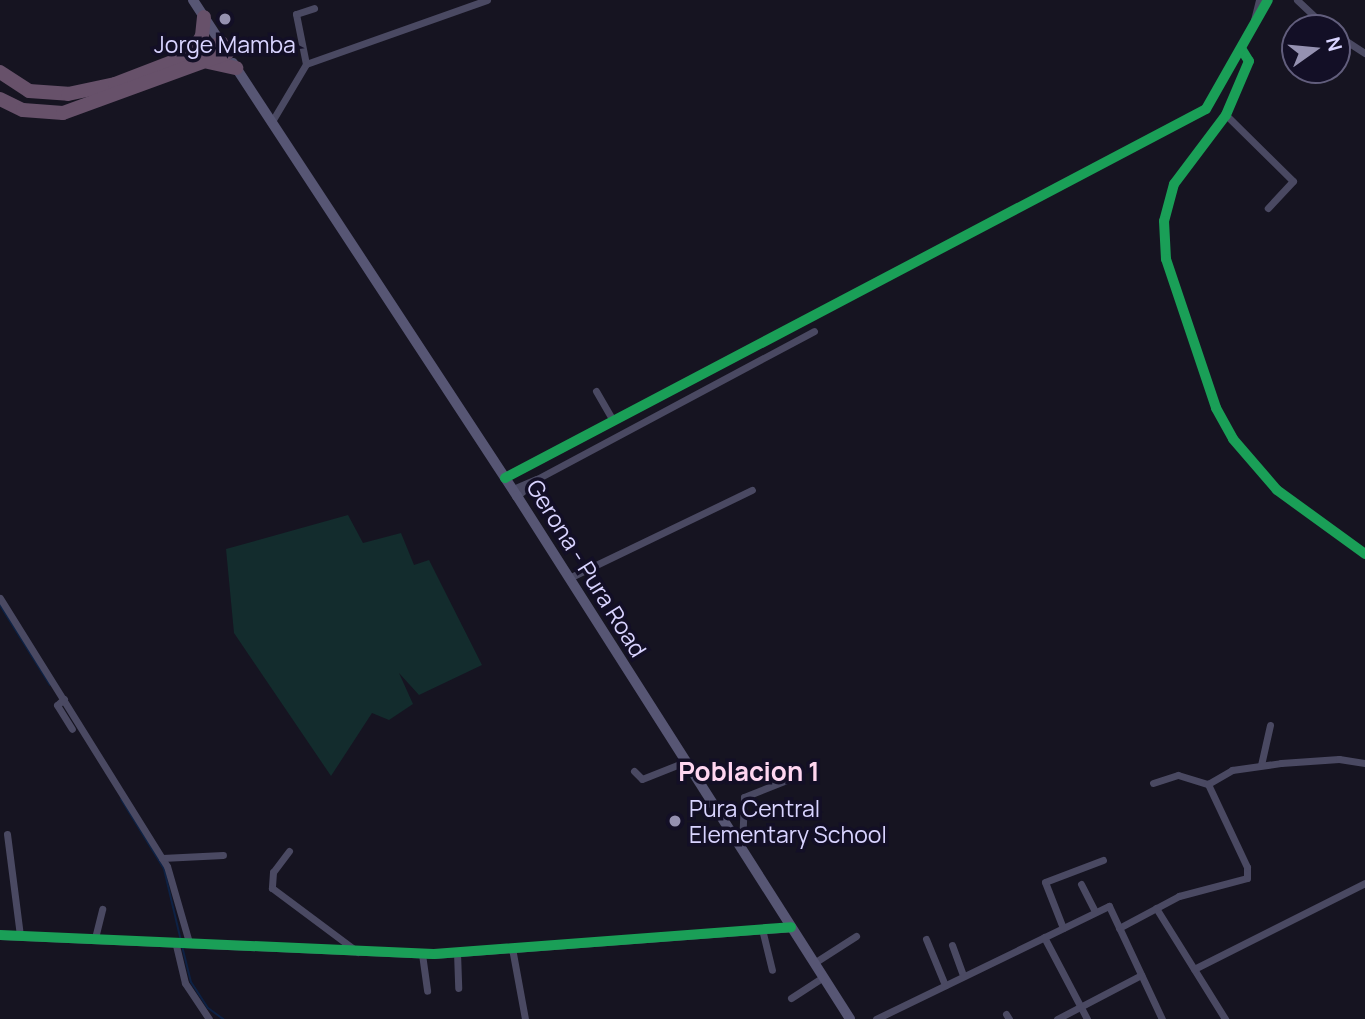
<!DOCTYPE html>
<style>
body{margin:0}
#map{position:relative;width:1365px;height:1019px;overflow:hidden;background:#161421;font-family:Manrope,sans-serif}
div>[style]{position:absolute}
.green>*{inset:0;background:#132c2d}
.stream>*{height:2px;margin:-1px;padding:0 1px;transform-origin:1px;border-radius:1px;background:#0d2144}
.minor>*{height:7px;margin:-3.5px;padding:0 3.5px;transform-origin:3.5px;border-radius:3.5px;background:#4a4962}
.tertiary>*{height:9px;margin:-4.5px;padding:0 4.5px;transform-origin:4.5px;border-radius:4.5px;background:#4a4962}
.secondary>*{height:10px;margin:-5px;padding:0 5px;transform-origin:5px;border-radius:5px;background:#575674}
.motorway>*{height:14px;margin:-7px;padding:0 7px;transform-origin:7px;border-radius:7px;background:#67516a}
.cycleway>*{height:10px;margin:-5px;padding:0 5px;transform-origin:5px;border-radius:5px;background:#1a9f57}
.dots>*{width:19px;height:19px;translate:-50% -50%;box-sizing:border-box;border:4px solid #130f26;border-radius:50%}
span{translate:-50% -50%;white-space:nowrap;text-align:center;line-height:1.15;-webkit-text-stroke:7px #130f26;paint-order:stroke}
.poi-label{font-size:23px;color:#d9d4ff}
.left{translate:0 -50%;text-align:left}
.street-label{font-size:23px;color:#d9d4ff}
.quarter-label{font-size:26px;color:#ffd6f0;font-weight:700}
.north{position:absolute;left:1281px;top:14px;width:70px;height:70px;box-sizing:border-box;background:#130f26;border:2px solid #625e7d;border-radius:50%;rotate:75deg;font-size:19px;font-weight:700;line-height:28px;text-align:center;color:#d9d4ff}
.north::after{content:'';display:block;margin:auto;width:24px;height:32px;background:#9591b1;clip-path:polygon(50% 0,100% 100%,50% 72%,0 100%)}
</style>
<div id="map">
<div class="green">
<i style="clip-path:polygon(348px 515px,363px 543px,401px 533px,414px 565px,429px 560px,482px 665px,419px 695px,399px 673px,413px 704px,389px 720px,372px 713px,331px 776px,234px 633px,226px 549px)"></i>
</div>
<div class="stream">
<i style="left:0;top:605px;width:94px;rotate:58deg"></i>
<i style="left:121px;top:799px;width:82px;rotate:58.4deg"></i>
<i style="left:164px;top:869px;width:74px;rotate:76.7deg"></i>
<i style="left:182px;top:946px;width:37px;rotate:76deg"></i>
<i style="left:191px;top:982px;width:31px;rotate:57deg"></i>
<i style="left:208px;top:1008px;width:19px;rotate:36deg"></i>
</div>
<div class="minor">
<i style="left:1297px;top:0;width:41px;rotate:43deg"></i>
<i style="left:1254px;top:20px;width:21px;rotate:-76deg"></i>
<i style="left:1337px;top:35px;width:33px;rotate:33deg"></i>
<i style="left:1242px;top:50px;width:13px;rotate:58deg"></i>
<i style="left:1249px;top:61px;width:59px;rotate:113.1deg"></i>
<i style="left:1226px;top:115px;width:86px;rotate:127deg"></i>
<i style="left:1174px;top:184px;width:38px;rotate:105deg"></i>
<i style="left:1164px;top:221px;width:38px;rotate:87deg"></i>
<i style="left:1166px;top:259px;width:157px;rotate:71.4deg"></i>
<i style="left:1216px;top:408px;width:35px;rotate:61deg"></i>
<i style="left:1233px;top:439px;width:67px;rotate:49.2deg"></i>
<i style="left:1277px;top:490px;width:109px;rotate:36deg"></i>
<i style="left:306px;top:64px;width:51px;rotate:-101.3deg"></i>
<i style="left:296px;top:14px;width:19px;rotate:-18deg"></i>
<i style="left:1226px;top:115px;width:94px;rotate:44.6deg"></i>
<i style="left:1293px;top:181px;width:37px;rotate:133deg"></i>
<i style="left:271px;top:123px;width:69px;rotate:-59.3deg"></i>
<i style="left:306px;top:64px;width:192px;rotate:-19.5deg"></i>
<i style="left:596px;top:391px;width:34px;rotate:60deg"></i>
<i style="left:505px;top:478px;width:792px;rotate:-27.76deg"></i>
<i style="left:1206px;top:109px;width:125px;rotate:-60.4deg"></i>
<i style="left:513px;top:489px;width:26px;rotate:-23deg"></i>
<i style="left:517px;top:496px;width:26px;rotate:-40deg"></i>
<i style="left:537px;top:479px;width:314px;rotate:-28.1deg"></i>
<i style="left:569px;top:578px;width:203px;rotate:-25.7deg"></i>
<i style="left:0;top:598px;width:316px;rotate:58.1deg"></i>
<i style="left:167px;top:866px;width:79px;rotate:73.9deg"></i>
<i style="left:64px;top:699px;width:9px;rotate:139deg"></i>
<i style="left:57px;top:705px;width:28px;rotate:58deg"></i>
<i style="left:1261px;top:765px;width:41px;rotate:-77.3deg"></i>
<i style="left:634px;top:771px;width:11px;rotate:45deg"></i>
<i style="left:642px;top:779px;width:46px;rotate:-21.6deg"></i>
<i style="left:1153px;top:783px;width:26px;rotate:-18deg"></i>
<i style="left:1178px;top:775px;width:31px;rotate:17deg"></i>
<i style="left:1208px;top:784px;width:28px;rotate:-30deg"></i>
<i style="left:1232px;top:770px;width:49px;rotate:-8.1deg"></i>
<i style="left:1281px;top:763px;width:58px;rotate:-3.9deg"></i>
<i style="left:1339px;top:759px;width:26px;rotate:9deg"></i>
<i style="left:7px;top:834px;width:103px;rotate:82.7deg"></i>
<i style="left:742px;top:847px;width:50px;rotate:-87.7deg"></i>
<i style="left:744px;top:797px;width:52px;rotate:-21.6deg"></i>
<i style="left:289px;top:851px;width:26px;rotate:127deg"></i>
<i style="left:273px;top:872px;width:16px;rotate:94deg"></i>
<i style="left:272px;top:888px;width:107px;rotate:36.7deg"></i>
<i style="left:162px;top:858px;width:61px;rotate:-2.8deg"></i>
<i style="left:1081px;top:884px;width:31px;rotate:63deg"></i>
<i style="left:1156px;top:908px;width:131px;rotate:58.1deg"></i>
<i style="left:1063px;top:928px;width:49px;rotate:-111.4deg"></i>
<i style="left:1045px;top:882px;width:62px;rotate:-20.8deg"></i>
<i style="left:1119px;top:928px;width:68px;rotate:-28.1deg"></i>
<i style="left:1179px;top:896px;width:70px;rotate:-14.8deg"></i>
<i style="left:1247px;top:878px;width:11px;rotate:-90deg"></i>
<i style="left:1247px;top:867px;width:92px;rotate:-115.2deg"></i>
<i style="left:762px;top:929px;width:42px;rotate:76.3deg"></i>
<i style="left:1044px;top:937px;width:93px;rotate:62.3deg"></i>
<i style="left:95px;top:938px;width:30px;rotate:-76deg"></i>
<i style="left:926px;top:939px;width:50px;rotate:67.6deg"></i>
<i style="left:175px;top:941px;width:43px;rotate:76.6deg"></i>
<i style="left:185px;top:983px;width:43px;rotate:56.3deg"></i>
<i style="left:952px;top:945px;width:33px;rotate:70deg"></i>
<i style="left:512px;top:948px;width:72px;rotate:79.6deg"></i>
<i style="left:457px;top:952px;width:36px;rotate:88deg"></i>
<i style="left:422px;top:954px;width:37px;rotate:82deg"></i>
<i style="left:814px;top:963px;width:50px;rotate:-32.7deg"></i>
<i style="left:1194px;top:969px;width:191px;rotate:-26.7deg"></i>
<i style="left:791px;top:998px;width:38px;rotate:-33deg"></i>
<i style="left:1006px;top:1014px;width:6px;rotate:59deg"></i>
<i style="left:876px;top:1019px;width:259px;rotate:-25.9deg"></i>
<i style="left:1109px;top:906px;width:125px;rotate:64.9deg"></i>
<i style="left:1057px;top:1019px;width:95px;rotate:-27.6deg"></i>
</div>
<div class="tertiary">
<i style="left:0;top:935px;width:434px;rotate:2.5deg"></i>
<i style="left:434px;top:954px;width:358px;rotate:-4.3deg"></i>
</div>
<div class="secondary">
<i style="left:193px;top:0;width:59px;rotate:56.9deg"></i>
<i style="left:233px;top:63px;width:518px;rotate:56.74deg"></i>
<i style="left:517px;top:496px;width:620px;rotate:57.51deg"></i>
</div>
<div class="motorway">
<i style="left:192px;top:52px;width:19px;rotate:-58deg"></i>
<i style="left:202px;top:36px;width:19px;rotate:-84deg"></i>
<i style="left:208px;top:62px;width:29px;rotate:12deg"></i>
<i style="left:0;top:72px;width:35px;rotate:33deg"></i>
<i style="left:29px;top:91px;width:39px;rotate:4deg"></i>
<i style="left:68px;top:94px;width:48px;rotate:-12deg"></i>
<i style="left:115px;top:84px;width:114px;rotate:-21.1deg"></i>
<i style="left:0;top:99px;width:25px;rotate:26deg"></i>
<i style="left:23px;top:110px;width:40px;rotate:4.3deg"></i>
<i style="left:63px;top:113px;width:175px;rotate:-20.1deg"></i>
</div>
<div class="cycleway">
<i style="left:1242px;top:50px;width:13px;rotate:58deg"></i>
<i style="left:1249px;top:61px;width:59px;rotate:113.1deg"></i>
<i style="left:1226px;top:115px;width:86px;rotate:127deg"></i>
<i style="left:1174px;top:184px;width:38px;rotate:105deg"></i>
<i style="left:1164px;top:221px;width:38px;rotate:87deg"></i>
<i style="left:1166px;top:259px;width:157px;rotate:71.4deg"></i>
<i style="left:1216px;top:408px;width:35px;rotate:61deg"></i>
<i style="left:1233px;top:439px;width:67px;rotate:49.2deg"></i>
<i style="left:1277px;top:490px;width:109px;rotate:36deg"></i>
<i style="left:505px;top:478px;width:792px;rotate:-27.76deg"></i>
<i style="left:1206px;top:109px;width:125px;rotate:-60.4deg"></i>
<i style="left:0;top:935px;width:434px;rotate:2.5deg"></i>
<i style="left:434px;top:954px;width:358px;rotate:-4.3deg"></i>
</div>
<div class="dots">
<i style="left:225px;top:19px;background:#9591b1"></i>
<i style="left:675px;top:821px;background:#9591b1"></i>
</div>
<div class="poi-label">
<span style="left:225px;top:44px">Jorge Mamba</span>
<span class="left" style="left:689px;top:821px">Pura Central<br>Elementary School</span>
</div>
<div class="street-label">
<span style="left:587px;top:568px;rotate:58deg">Gerona - Pura Road</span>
</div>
<div class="quarter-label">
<span style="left:749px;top:772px">Poblacion 1</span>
</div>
<div class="north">N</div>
</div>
